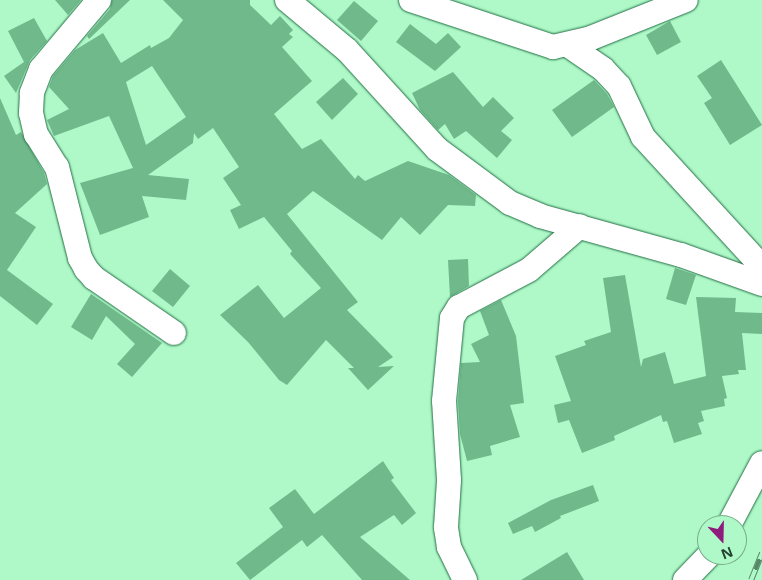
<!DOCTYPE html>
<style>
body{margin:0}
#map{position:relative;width:762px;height:580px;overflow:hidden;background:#aff9c8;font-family:"Noto Sans",sans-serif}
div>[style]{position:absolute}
.building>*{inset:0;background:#70b98b}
.roads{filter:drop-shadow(0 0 1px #226d44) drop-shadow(0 0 1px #226d44)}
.minor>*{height:24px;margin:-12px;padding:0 12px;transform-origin:12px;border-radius:12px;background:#fff}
.rail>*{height:5.5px;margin-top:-2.75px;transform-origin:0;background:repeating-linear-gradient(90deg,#aff9c8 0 11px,#588768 0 22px);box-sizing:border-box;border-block:1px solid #588768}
span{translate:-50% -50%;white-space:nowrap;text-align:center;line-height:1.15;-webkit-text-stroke:4px #aff9c8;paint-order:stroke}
.north{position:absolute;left:697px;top:515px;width:50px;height:50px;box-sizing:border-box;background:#aff9c8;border:1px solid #77af8a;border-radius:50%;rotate:159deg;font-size:14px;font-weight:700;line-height:20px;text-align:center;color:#23412e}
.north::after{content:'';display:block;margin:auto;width:18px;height:22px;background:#8f1d7e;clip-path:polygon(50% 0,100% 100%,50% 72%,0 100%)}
</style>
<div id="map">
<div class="building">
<i style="clip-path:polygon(55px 0,81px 0,68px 15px)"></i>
<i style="clip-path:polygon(112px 0,130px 0,89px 39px,87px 36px,110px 9px)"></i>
<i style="clip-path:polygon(evenodd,163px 0,250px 0,250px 5px,271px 25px,280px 16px,293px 30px,289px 34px,293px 37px,282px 47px,312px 81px,274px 114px,302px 149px,321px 139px,355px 179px,358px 175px,365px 181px,408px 161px,449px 175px,476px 195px,475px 206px,448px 205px,420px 235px,401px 217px,382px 240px,313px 191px,287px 214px,358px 302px,347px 310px,393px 357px,378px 367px,394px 366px,368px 390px,348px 368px,354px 368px,326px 340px,287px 385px,279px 380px,248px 342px,220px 315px,258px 285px,284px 318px,321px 288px,290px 254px,292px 251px,264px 217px,239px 229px,230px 210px,241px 205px,223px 178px,239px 167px,213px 128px,198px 139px,194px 133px,193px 143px,148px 175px,189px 179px,186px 200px,142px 196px,149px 217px,100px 235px,80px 183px,133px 168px,109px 116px,54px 136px,47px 120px,69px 109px,49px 87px,53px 76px,75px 50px,103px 33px,121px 63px,150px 45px,151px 48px,169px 38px,183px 20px,163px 0,152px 66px,186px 117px,146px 145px,126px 82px,152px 66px)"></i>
<i style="clip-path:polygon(354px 1px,378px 21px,361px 41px,337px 20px)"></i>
<i style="clip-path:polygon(34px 18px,47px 41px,30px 60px,16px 93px,4px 76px,24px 62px,8px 31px)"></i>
<i style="clip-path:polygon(670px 21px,681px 42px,657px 55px,646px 35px)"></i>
<i style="clip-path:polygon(410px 24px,436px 44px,448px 33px,461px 47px,435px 71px,396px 42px)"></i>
<i style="clip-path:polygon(721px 60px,762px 125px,730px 145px,704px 103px,712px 98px,697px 76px)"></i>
<i style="clip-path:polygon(453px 72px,483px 107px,493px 97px,514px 118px,501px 131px,512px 140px,497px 158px,466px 131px,454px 139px,445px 124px,438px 130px,420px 110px,412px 93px)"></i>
<i style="clip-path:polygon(343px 78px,358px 94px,332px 120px,316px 102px)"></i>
<i style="clip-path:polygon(594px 80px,607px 94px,614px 107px,572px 137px,552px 110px)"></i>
<i style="clip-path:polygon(0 98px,16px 135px,21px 132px,44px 173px,47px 184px,15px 213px,36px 227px,7px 270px,53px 304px,37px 325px,0 296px)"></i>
<i style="clip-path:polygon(468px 259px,469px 286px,450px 297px,448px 260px)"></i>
<i style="clip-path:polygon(675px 268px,696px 275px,686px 305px,666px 299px)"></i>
<i style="clip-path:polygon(170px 269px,190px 286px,173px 307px,152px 291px)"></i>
<i style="clip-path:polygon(625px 275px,641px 367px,643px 359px,665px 352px,674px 384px,706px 376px,696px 297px,736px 298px,735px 312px,762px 313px,762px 334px,742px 333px,746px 370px,738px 370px,739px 374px,722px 376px,727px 398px,724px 399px,725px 406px,701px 411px,704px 421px,698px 423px,702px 434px,674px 443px,667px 421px,663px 422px,661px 415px,614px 436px,615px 440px,582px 453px,569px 420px,558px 423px,554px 405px,571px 401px,555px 356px,586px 345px,584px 341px,611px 332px,603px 278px)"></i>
<i style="clip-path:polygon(91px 294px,162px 343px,132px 377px,117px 364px,135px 344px,106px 316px,92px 340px,71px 327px)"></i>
<i style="clip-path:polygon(501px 300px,516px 336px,524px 403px,510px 405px,520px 437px,490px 446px,492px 455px,467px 461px,460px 434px,458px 401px,461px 363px,480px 362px,471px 344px,489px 335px,480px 311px)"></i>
<i style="clip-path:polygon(383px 461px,394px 478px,391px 480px,416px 513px,402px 525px,394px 515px,360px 537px,410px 580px,362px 580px,322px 535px,307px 547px,302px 540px,250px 580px,236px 563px,283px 527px,269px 508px,295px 489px,314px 514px)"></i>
<i style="clip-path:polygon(593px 485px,599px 501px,560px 516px,561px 518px,535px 532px,532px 526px,513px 534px,508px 523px,551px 500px)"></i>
<i style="clip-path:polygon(567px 552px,584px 580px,521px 580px)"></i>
</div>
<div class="roads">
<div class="minor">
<i style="left:99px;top:0;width:90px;rotate:130deg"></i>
<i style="left:41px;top:69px;width:26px;rotate:111deg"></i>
<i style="left:32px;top:93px;width:20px;rotate:93deg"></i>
<i style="left:31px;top:113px;width:22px;rotate:77deg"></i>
<i style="left:36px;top:134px;width:39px;rotate:58deg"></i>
<i style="left:57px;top:167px;width:94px;rotate:75.8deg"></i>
<i style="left:80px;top:258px;width:13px;rotate:61deg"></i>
<i style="left:86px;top:269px;width:12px;rotate:48deg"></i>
<i style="left:94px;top:278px;width:97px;rotate:34.5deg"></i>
<i style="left:287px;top:0;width:78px;rotate:39.8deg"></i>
<i style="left:347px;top:50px;width:134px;rotate:47.7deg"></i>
<i style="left:437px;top:149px;width:91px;rotate:36.5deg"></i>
<i style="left:510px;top:203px;width:33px;rotate:23deg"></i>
<i style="left:540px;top:216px;width:146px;rotate:15.5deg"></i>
<i style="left:681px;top:255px;width:86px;rotate:19.7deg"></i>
<i style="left:411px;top:0;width:150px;rotate:18.3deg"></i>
<i style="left:553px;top:47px;width:39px;rotate:-13deg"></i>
<i style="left:591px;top:38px;width:102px;rotate:-21.8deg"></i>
<i style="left:568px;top:45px;width:42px;rotate:34.4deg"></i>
<i style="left:603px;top:69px;width:23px;rotate:47deg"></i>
<i style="left:619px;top:86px;width:56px;rotate:64.8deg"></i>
<i style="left:643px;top:137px;width:176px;rotate:47.5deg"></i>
<i style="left:729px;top:525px;width:70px;rotate:-62deg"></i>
<i style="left:465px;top:580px;width:37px;rotate:-116deg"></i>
<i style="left:449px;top:547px;width:20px;rotate:-99deg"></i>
<i style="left:446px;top:527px;width:47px;rotate:-86.3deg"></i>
<i style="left:449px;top:480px;width:79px;rotate:-93.6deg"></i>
<i style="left:444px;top:401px;width:83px;rotate:-84.5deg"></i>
<i style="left:452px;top:318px;width:13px;rotate:-58deg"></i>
<i style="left:459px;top:307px;width:79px;rotate:-27.9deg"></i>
<i style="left:529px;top:270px;width:67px;rotate:-40.8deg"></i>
<i style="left:685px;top:580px;width:35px;rotate:-46deg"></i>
</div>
</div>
<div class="rail">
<i style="left:751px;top:580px;width:29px;rotate:-68deg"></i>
</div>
<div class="north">N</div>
</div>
